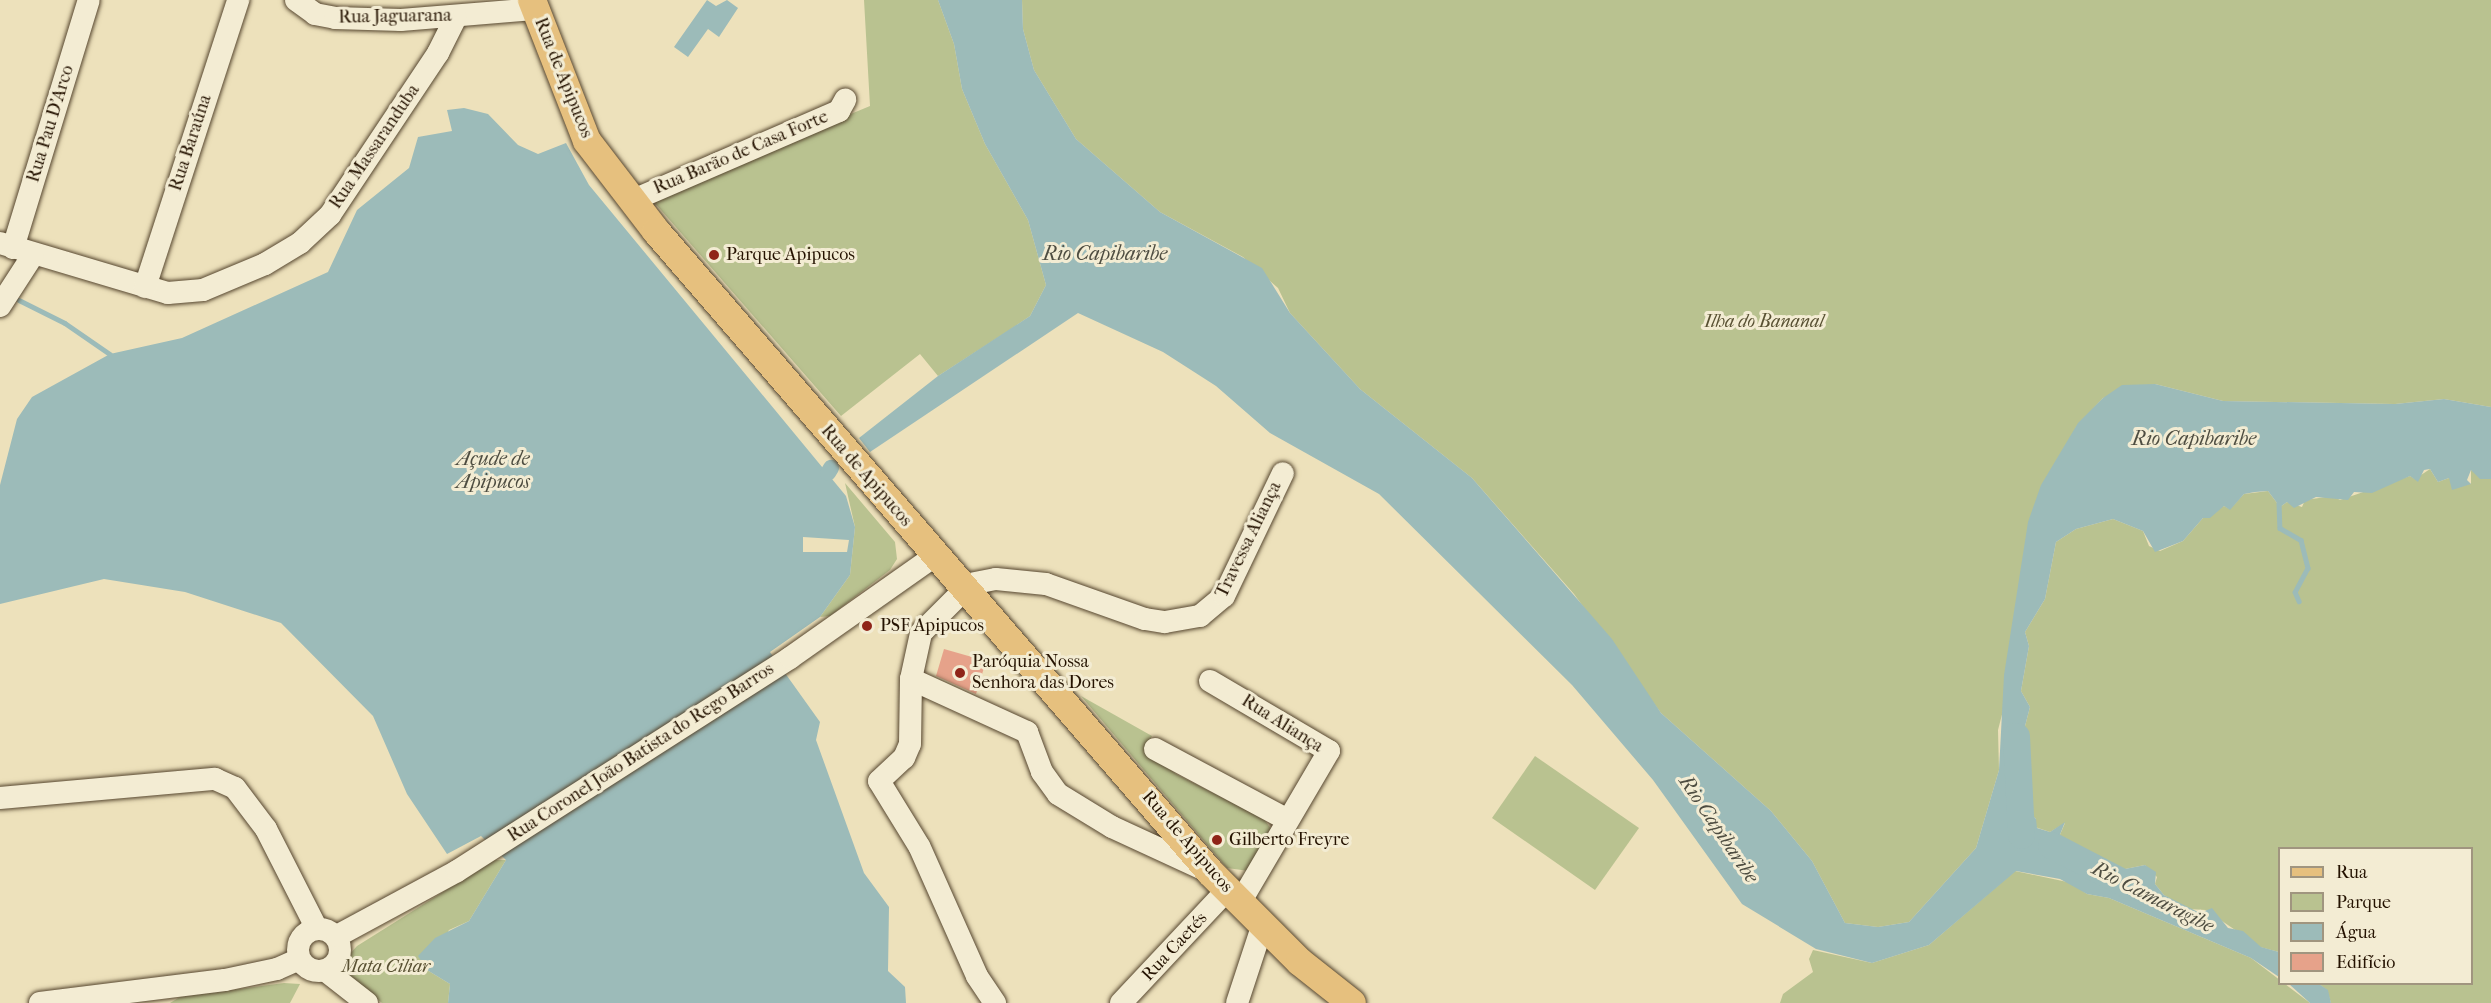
<!DOCTYPE html>
<meta charset="utf-8">
<style>
body{margin:0}
#map{position:relative;width:2491px;height:1003px;overflow:hidden;background:#ede1bb;font-family:"IM FELL French Canon",serif}
div>[style]{position:absolute}
.green>*{inset:0;background:#b9c290}
.water>*{inset:0;background:#9cbbb9}
.pier>*{inset:0;background:#ede1bb}
.stream>*{height:4.5px;margin:-2.25px;padding:0 2.25px;transform-origin:2.25px;border-radius:2.25px;background:#9cbbb9}
.canal>*{height:16px;margin:-8px;padding:0 8px;transform-origin:8px;border-radius:8px;background:#9cbbb9}
.river>*{height:27px;margin:-13.5px;padding:0 13.5px;transform-origin:13.5px;border-radius:13.5px;background:#9cbbb9}
.building>*{inset:0;background:#e6a28a}
.roads{filter:drop-shadow(0 0 2px #56462f) drop-shadow(0 0 2px #56462f)}
.minor>*{height:22px;margin:-11px;padding:0 11px;transform-origin:11px;border-radius:11px;background:#f3ecd3}
.minor>.ring{margin:-11px;padding:0;box-sizing:content-box;background:none;border:22px solid #f3ecd3;border-radius:50%}
.major>*{height:28px;margin:-14px;padding:0 14px;transform-origin:14px;border-radius:14px;background:#e6c07e}
.dots>*{width:16px;height:16px;translate:-50% -50%;box-sizing:border-box;border:3px solid #f3ecd3;border-radius:50%}
span{translate:-50% -50%;white-space:nowrap;text-align:center;line-height:1.15;-webkit-text-stroke:6px #f3ecd3;paint-order:stroke}
.street-label{font-size:18px;color:#241200}
.poi-label{font-size:18px;color:#241200}
.left{translate:0 -50%;text-align:left}
.park-label{font-size:18px;color:#585032;font-style:italic}
.water-label{font-size:20px;color:#4e4d41;font-style:italic}
.legend{position:absolute;left:2278px;top:847px;width:195px;height:138px;box-sizing:border-box;background:#f3ecd3;border:2px solid #a0957f;margin:0;padding:8px 10px;list-style:none;font-size:18px;color:#241200}
.legend li{display:flex;align-items:center;gap:12px;height:30px}
.legend b{width:30px;border:2px solid #a0957f}
</style>
<div id="map">
<div class="green">
<i style="clip-path:polygon(864px 0,938px 0,954px 44px,962px 89px,985px 144px,1028px 220px,1046px 285px,1030px 316px,1008px 331px,938px 376px,920px 354px,841px 416px,654px 202px,659px 194px,870px 106px)"></i>
<i style="clip-path:polygon(1022px 0,2491px 0,2491px 407px,2444px 399px,2395px 404px,2223px 401px,2155px 384px,2103px 398px,2076px 427px,1998px 730px,1999px 770px,1976px 848px,1909px 922px,1878px 927px,1845px 923px,1812px 861px,1771px 811px,1661px 713px,1574px 594px,1472px 478px,1360px 389px,1290px 313px,1278px 288px,1243px 257px,1160px 212px,1076px 139px,1034px 70px,1023px 29px)"></i>
<i style="clip-path:polygon(2430px 469px,2438px 482px,2449px 478px,2471px 484px,2471px 470px,2491px 479px,2491px 1003px,2331px 1003px,2327px 990px,2319px 984px,2472px 984px,2472px 848px,2280px 848px,2279px 952px,2260px 947px,2206px 910px,2188px 909px,2164px 895px,2155px 884px,2157px 877px,2145px 865px,2115px 871px,2087px 869px,2084px 860px,2059px 837px,2065px 823px,2050px 832px,2035px 827px,2036px 819px,2023px 805px,2013px 782px,2019px 768px,2027px 769px,2018px 753px,2030px 707px,2021px 691px,2029px 646px,2025px 632px,2045px 599px,2056px 542px,2076px 529px,2113px 519px,2143px 531px,2149px 546px,2160px 551px,2183px 541px,2203px 518px,2224px 506px,2230px 509px,2244px 494px,2268px 491px,2280px 507px,2287px 502px,2302px 507px,2305px 500px,2333px 496px,2340px 500px,2410px 476px,2415px 479px)"></i>
<i style="clip-path:polygon(845px 483px,895px 542px,897px 559px,890px 570px,830px 616px,820px 617px,850px 575px,855px 527px)"></i>
<i style="clip-path:polygon(1081px 696px,1152px 736px,1145px 749px,1176px 774px,1264px 819px,1271px 829px,1249px 871px,1227px 868px)"></i>
<i style="clip-path:polygon(1535px 756px,1639px 828px,1595px 890px,1492px 818px)"></i>
<i style="clip-path:polygon(494px 860px,506px 860px,469px 921px,449px 930px,427px 970px,450px 984px,448px 1003px,382px 1003px,348px 975px,348px 956px,357px 946px)"></i>
<i style="clip-path:polygon(2015px 871px,2072px 883px,2087px 894px,2109px 898px,2251px 958px,2310px 1003px,1780px 1003px,1783px 994px,1813px 972px,1809px 959px,1813px 950px,1872px 963px,1929px 945px)"></i>
<i style="clip-path:polygon(284px 983px,300px 984px,290px 1003px,170px 1003px,180px 997px)"></i>
</div>
<div class="water">
<i style="clip-path:polygon(707px 0,716px 6px,727px 0,738px 8px,719px 37px,708px 29px,688px 57px,674px 47px)"></i>
<i style="clip-path:polygon(938px 0,1022px 0,1023px 29px,1034px 70px,1076px 139px,1160px 212px,1262px 268px,1290px 313px,1360px 389px,1472px 478px,1612px 639px,1661px 713px,1771px 811px,1812px 861px,1845px 923px,1878px 927px,1909px 922px,1976px 848px,1999px 770px,2004px 675px,2028px 522px,2041px 485px,2078px 423px,2103px 398px,2122px 385px,2155px 384px,2223px 401px,2395px 404px,2444px 399px,2491px 407px,2491px 479px,2480px 479px,2471px 470px,2467px 480px,2471px 484px,2452px 490px,2449px 478px,2438px 482px,2430px 469px,2424px 470px,2418px 482px,2410px 476px,2372px 493px,2354px 492px,2348px 500px,2316px 497px,2294px 508px,2287px 502px,2280px 507px,2268px 491px,2255px 492px,2244px 494px,2230px 510px,2224px 506px,2210px 518px,2203px 518px,2183px 541px,2155px 552px,2143px 531px,2113px 519px,2076px 529px,2056px 542px,2045px 599px,2025px 632px,2029px 646px,2021px 691px,2030px 707px,2018px 753px,2027px 769px,2020px 768px,2013px 777px,2022px 790px,2017px 796px,2036px 819px,2037px 828px,2050px 832px,2065px 822px,2059px 837px,2087px 869px,2115px 871px,2145px 865px,2156px 872px,2155px 884px,2164px 895px,2200px 913px,2212px 908px,2228px 928px,2243px 931px,2261px 947px,2279px 952px,2279px 977px,2251px 958px,2109px 898px,2087px 894px,2060px 879px,2016px 871px,1929px 945px,1872px 963px,1816px 949px,1742px 904px,1653px 780px,1572px 685px,1379px 494px,1270px 433px,1216px 386px,1163px 352px,1078px 313px,870px 452px,859px 438px,938px 376px,1030px 316px,1046px 285px,1028px 220px,985px 144px,962px 89px,954px 44px)"></i>
<i style="clip-path:polygon(464px 108px,488px 114px,518px 145px,538px 154px,566px 143px,589px 185px,846px 496px,855px 527px,850px 575px,820px 617px,770px 652px,820px 722px,816px 740px,864px 873px,889px 907px,888px 971px,905px 987px,906px 1003px,448px 1003px,450px 984px,427px 970px,418px 956px,435px 938px,469px 921px,506px 860px,481px 836px,447px 854px,407px 794px,373px 716px,281px 623px,185px 592px,104px 579px,0 604px,0 485px,17px 419px,32px 397px,110px 354px,182px 338px,328px 272px,357px 210px,409px 168px,418px 137px,452px 131px,447px 110px)"></i>
<i style="clip-path:polygon(2289px 984px,2319px 984px,2328px 990px,2331px 1003px,2310px 1003px)"></i>
</div>
<div class="pier">
<i style="clip-path:polygon(803px 537px,849px 540px,847px 552px,803px 552px)"></i>
</div>
<div class="stream">
<i style="left:19px;top:300px;width:51px;rotate:26.6deg"></i>
<i style="left:65px;top:323px;width:55px;rotate:34.6deg"></i>
<i style="left:2279px;top:503px;width:25px;rotate:88deg"></i>
<i style="left:2280px;top:528px;width:24px;rotate:30deg"></i>
<i style="left:2301px;top:540px;width:29px;rotate:76deg"></i>
<i style="left:2308px;top:568px;width:27px;rotate:118deg"></i>
<i style="left:2295px;top:592px;width:10px;rotate:66deg"></i>
</div>
<div class="canal">
<i style="left:828px;top:473px;width:6px;rotate:-59deg"></i>
</div>
<div class="river">
<i style="left:2016px;top:736px;width:99px;rotate:87.1deg"></i>
<i style="left:2051px;top:845px;width:91px;rotate:27.4deg"></i>
</div>
<div class="building">
<i style="clip-path:polygon(944px 649px,986px 661px,976px 694px,936px 676px)"></i>
</div>
<div class="roads">
<div class="minor">
<i style="left:296px;top:0;width:24px;rotate:36deg"></i>
<i style="left:315px;top:14px;width:20px;rotate:11deg"></i>
<i style="left:335px;top:18px;width:66px;rotate:1.7deg"></i>
<i style="left:401px;top:20px;width:133px;rotate:-4.7deg"></i>
<i style="left:631px;top:201px;width:227px;rotate:-23.4deg"></i>
<i style="left:839px;top:111px;width:13px;rotate:-61deg"></i>
<i style="left:0;top:243px;width:175px;rotate:16.6deg"></i>
<i style="left:168px;top:293px;width:35px;rotate:-5deg"></i>
<i style="left:203px;top:290px;width:67px;rotate:-22.8deg"></i>
<i style="left:265px;top:264px;width:41px;rotate:-31deg"></i>
<i style="left:300px;top:243px;width:41px;rotate:-43deg"></i>
<i style="left:330px;top:215px;width:195px;rotate:-56.3deg"></i>
<i style="left:438px;top:53px;width:40px;rotate:-63.4deg"></i>
<i style="left:13px;top:248px;width:259px;rotate:-73deg"></i>
<i style="left:145px;top:287px;width:302px;rotate:-72deg"></i>
<i style="left:0;top:306px;width:61px;rotate:-57.1deg"></i>
<i style="left:911px;top:679px;width:128px;rotate:24.6deg"></i>
<i style="left:1027px;top:732px;width:43px;rotate:69.4deg"></i>
<i style="left:1042px;top:772px;width:27px;rotate:54deg"></i>
<i style="left:1058px;top:794px;width:63px;rotate:31.4deg"></i>
<i style="left:1112px;top:827px;width:102px;rotate:24.8deg"></i>
<i style="left:1210px;top:681px;width:138px;rotate:30.5deg"></i>
<i style="left:1329px;top:751px;width:176px;rotate:120.4deg"></i>
<i style="left:1155px;top:749px;width:149px;rotate:28.1deg"></i>
<i style="left:0;top:798px;width:216px;rotate:-5.1deg"></i>
<i style="left:215px;top:779px;width:22px;rotate:24deg"></i>
<i style="left:235px;top:788px;width:51px;rotate:52.9deg"></i>
<i style="left:266px;top:829px;width:110px;rotate:63deg"></i>
<i class="ring" style="left:298px;top:929px;width:20px;height:20px"></i>
<i style="left:337px;top:936px;width:136px;rotate:-28.4deg"></i>
<i style="left:457px;top:871px;width:395px;rotate:-32.6deg"></i>
<i style="left:790px;top:658px;width:179px;rotate:-35.2deg"></i>
<i style="left:326px;top:971px;width:52px;rotate:38deg"></i>
<i style="left:40px;top:1003px;width:186px;rotate:-7.1deg"></i>
<i style="left:225px;top:980px;width:53px;rotate:-11.9deg"></i>
<i style="left:277px;top:969px;width:24px;rotate:-24deg"></i>
<i style="left:995px;top:1003px;width:32px;rotate:-124deg"></i>
<i style="left:977px;top:976px;width:142px;rotate:-114deg"></i>
<i style="left:919px;top:846px;width:76px;rotate:-121.6deg"></i>
<i style="left:879px;top:781px;width:34px;rotate:-43deg"></i>
<i style="left:904px;top:758px;width:15px;rotate:-67deg"></i>
<i style="left:910px;top:744px;width:65px;rotate:-89.1deg"></i>
<i style="left:911px;top:679px;width:47px;rotate:-77.7deg"></i>
<i style="left:921px;top:633px;width:69px;rotate:-45deg"></i>
<i style="left:970px;top:584px;width:26px;rotate:-11deg"></i>
<i style="left:996px;top:579px;width:50px;rotate:5.7deg"></i>
<i style="left:1046px;top:584px;width:105px;rotate:19.5deg"></i>
<i style="left:1145px;top:619px;width:20px;rotate:9deg"></i>
<i style="left:1165px;top:622px;width:36px;rotate:-10deg"></i>
<i style="left:1200px;top:616px;width:31px;rotate:-40deg"></i>
<i style="left:1224px;top:596px;width:136px;rotate:-64.4deg"></i>
<i style="left:1121px;top:1003px;width:155px;rotate:-46.8deg"></i>
<i style="left:1237px;top:1003px;width:80px;rotate:-71.8deg"></i>
</div>
<div class="major">
<i style="left:532px;top:0;width:151px;rotate:68.7deg"></i>
<i style="left:587px;top:141px;width:113px;rotate:52.5deg"></i>
<i style="left:656px;top:231px;width:847px;rotate:49.16deg"></i>
<i style="left:1210px;top:872px;width:127px;rotate:45deg"></i>
<i style="left:1300px;top:962px;width:66px;rotate:38.3deg"></i>
</div>
</div>
<div class="dots">
<i style="left:714px;top:255px;background:#8f2418"></i>
<i style="left:867px;top:626px;background:#8f2418"></i>
<i style="left:960px;top:673px;background:#8f2418"></i>
<i style="left:1217px;top:840px;background:#8f2418"></i>
</div>
<div class="street-label">
<span style="left:395px;top:17px;rotate:-1deg">Rua Jaguarana</span>
<span style="left:563px;top:78px;rotate:68deg">Rua de Apipucos</span>
<span style="left:51px;top:124px;rotate:-73deg">Rua Pau D'Arco</span>
<span style="left:191px;top:143px;rotate:-72deg">Rua Baraúna</span>
<span style="left:375px;top:147px;rotate:-56deg">Rua Massaranduba</span>
<span style="left:741px;top:153px;rotate:-23deg">Rua Barão de Casa Forte</span>
<span style="left:866px;top:476px;rotate:49deg">Rua de Apipucos</span>
<span style="left:1249px;top:540px;rotate:-64deg">Travessa Aliança</span>
<span style="left:1282px;top:724px;rotate:32deg">Rua Aliança</span>
<span style="left:641px;top:753px;rotate:-33deg">Rua Coronel João Batista do Rego Barros</span>
<span style="left:1187px;top:842px;rotate:49deg">Rua de Apipucos</span>
<span style="left:1175px;top:947px;rotate:-47deg">Rua Caetés</span>
</div>
<div class="poi-label">
<span class="left" style="left:726px;top:255px">Parque Apipucos</span>
<span class="left" style="left:880px;top:626px">PSF Apipucos</span>
<span class="left" style="left:972px;top:673px">Paróquia Nossa<br>Senhora das Dores</span>
<span class="left" style="left:1229px;top:840px">Gilberto Freyre</span>
</div>
<div class="park-label">
<span style="left:1764px;top:322px">Ilha do Bananal</span>
<span style="left:386px;top:967px">Mata Ciliar</span>
</div>
<div class="water-label">
<span style="left:1105px;top:253px">Rio Capibaribe</span>
<span style="left:2194px;top:438px">Rio Capibaribe</span>
<span style="left:493px;top:470px">Açude de<br>Apipucos</span>
<span style="left:1719px;top:829px;rotate:56deg">Rio Capibaribe</span>
<span style="left:2153px;top:897px;rotate:27deg">Rio Camaragibe</span>
</div>
<ul class="legend">
<li><b style="height:8px;background:#e6c07e"></b>Rua</li>
<li><b style="height:16px;background:#b9c290"></b>Parque</li>
<li><b style="height:16px;background:#9cbbb9"></b>Água</li>
<li><b style="height:16px;background:#e6a28a"></b>Edifício</li>
</ul>
</div>
